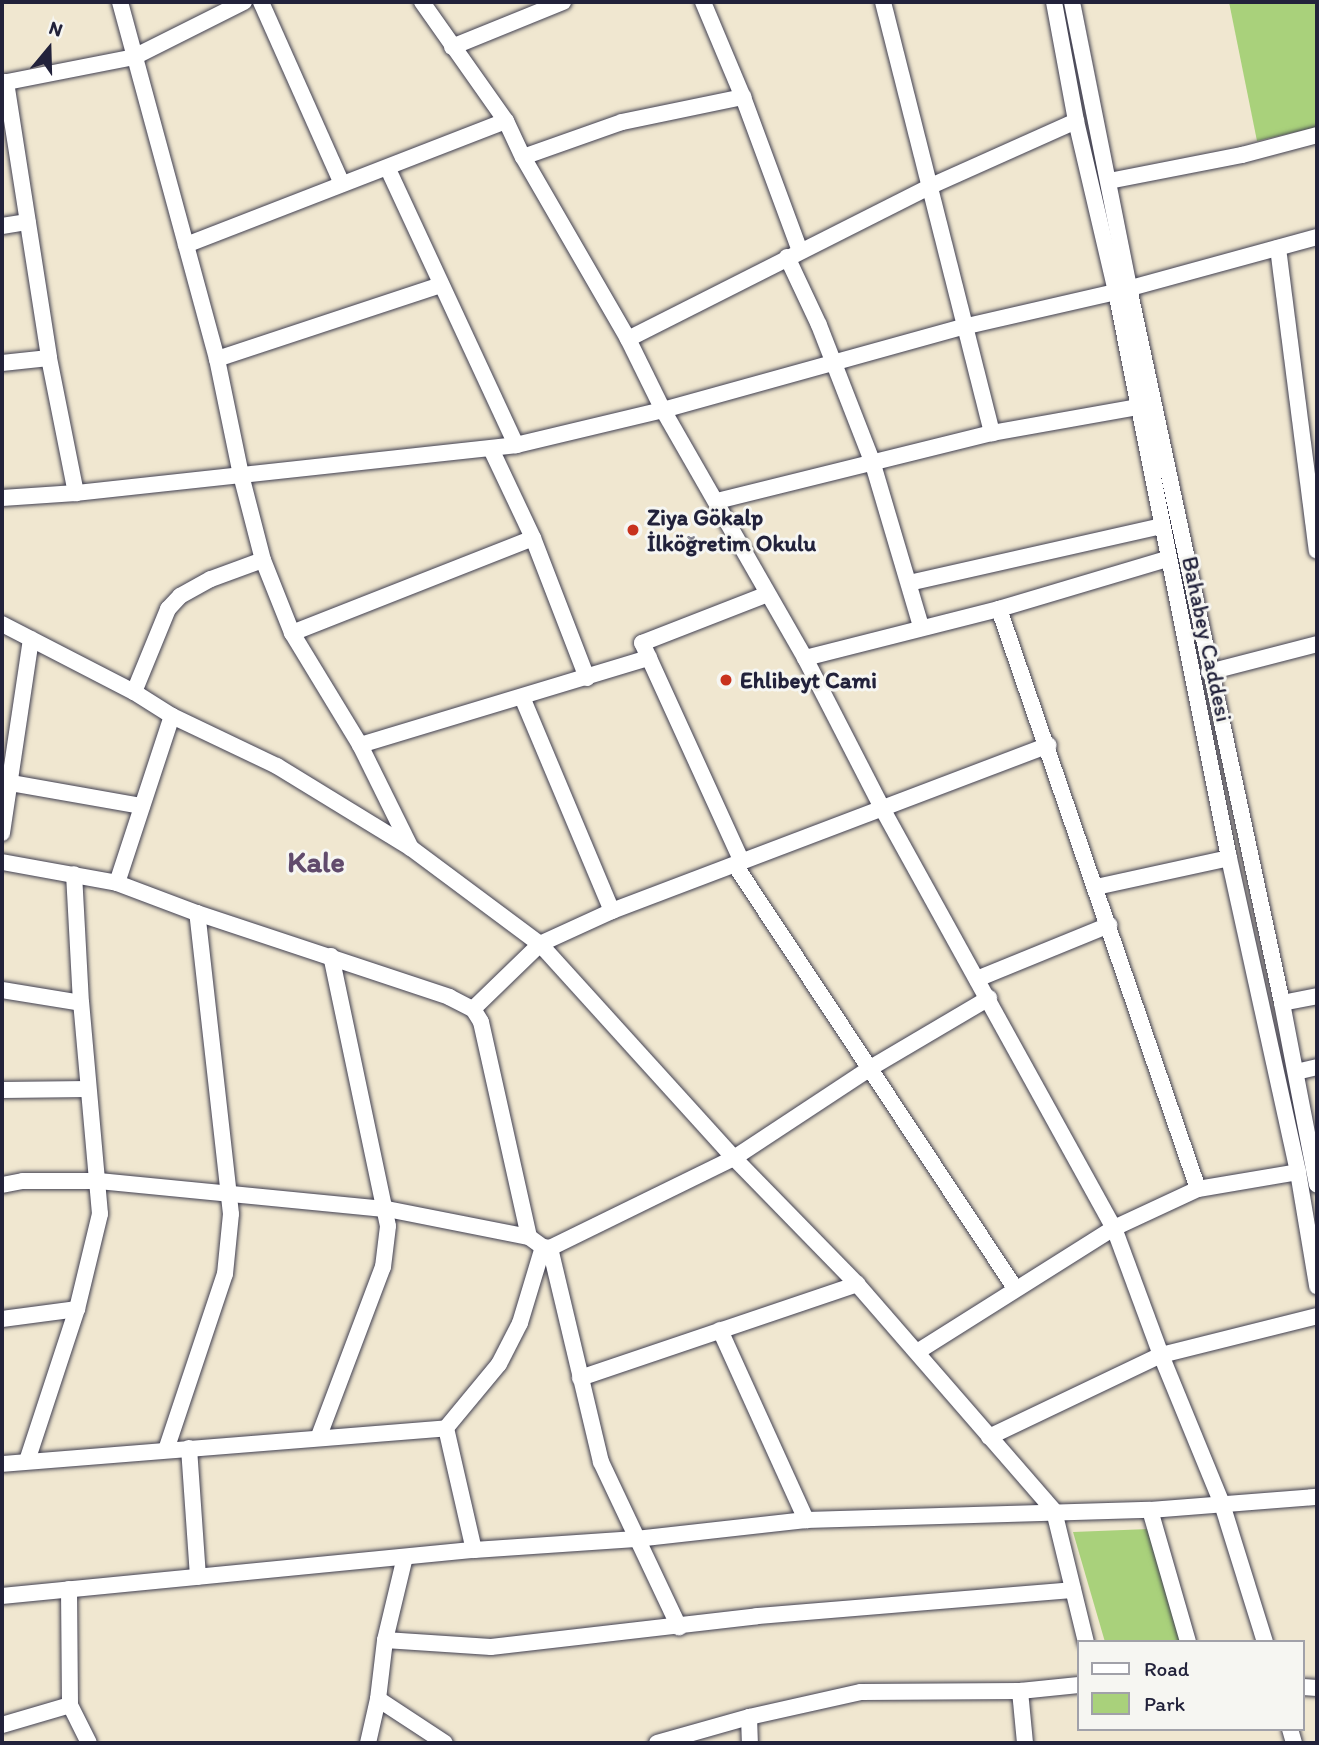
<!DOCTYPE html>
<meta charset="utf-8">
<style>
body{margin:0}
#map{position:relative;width:1319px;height:1745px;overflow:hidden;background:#f0e7d0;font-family:Itim,sans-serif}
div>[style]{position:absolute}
.green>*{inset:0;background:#a9d17b}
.roads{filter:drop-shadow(0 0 2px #414051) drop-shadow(0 0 2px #414051)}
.minor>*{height:16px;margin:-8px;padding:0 8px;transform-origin:8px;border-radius:8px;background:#fff}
.dots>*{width:19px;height:19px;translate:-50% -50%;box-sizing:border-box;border:4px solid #f6f6f2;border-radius:50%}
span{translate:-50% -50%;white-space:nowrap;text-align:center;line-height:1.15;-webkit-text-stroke:6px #f6f6f2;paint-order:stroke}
.poi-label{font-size:23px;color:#22223b;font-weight:700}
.left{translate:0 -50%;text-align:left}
.street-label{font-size:23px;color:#22223b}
.district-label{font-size:30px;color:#614b6c;font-weight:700}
.frame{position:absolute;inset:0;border:4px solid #22223b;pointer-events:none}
.legend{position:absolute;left:1077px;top:1640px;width:228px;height:91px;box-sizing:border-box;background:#f6f6f2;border:2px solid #a1a1a9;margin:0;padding:9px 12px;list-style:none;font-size:21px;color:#22223b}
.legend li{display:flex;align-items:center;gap:14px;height:35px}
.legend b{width:35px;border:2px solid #a1a1a9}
.north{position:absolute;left:14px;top:14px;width:70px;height:70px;-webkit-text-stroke:5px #f6f6f2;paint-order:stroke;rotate:19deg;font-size:19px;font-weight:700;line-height:28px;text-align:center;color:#22223b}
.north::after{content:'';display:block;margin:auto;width:24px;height:32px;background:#22223b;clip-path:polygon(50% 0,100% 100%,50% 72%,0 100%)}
</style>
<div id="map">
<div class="green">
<i style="clip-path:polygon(1229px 2px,1317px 2px,1317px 127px,1257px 141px)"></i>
<i style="clip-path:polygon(1149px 1529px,1181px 1642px,1105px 1642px,1073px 1532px)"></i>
</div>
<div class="roads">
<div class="minor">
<i style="left:120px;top:2px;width:370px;rotate:74.8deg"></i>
<i style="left:217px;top:359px;width:118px;rotate:78.3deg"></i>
<i style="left:241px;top:475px;width:88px;rotate:75.5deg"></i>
<i style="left:263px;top:560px;width:79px;rotate:68.3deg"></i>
<i style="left:292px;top:633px;width:131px;rotate:58.7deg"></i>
<i style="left:360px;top:745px;width:115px;rotate:63.7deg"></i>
<i style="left:261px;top:2px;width:199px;rotate:66deg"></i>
<i style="left:422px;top:2px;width:146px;rotate:54.8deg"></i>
<i style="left:506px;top:121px;width:40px;rotate:65deg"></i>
<i style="left:523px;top:157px;width:210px;rotate:60deg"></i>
<i style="left:628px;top:339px;width:79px;rotate:63.8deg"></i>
<i style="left:663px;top:410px;width:286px;rotate:60.2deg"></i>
<i style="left:805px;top:658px;width:171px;rotate:62.8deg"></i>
<i style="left:883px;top:810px;width:478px;rotate:61.1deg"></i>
<i style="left:1114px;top:1228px;width:135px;rotate:69.7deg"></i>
<i style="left:1161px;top:1355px;width:161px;rotate:67.7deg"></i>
<i style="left:1222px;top:1504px;width:145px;rotate:72.7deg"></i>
<i style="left:703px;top:2px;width:103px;rotate:67.2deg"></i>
<i style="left:743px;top:97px;width:164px;rotate:69.7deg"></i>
<i style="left:883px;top:2px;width:445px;rotate:75.8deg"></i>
<i style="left:1054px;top:2px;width:121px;rotate:79.5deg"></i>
<i style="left:1076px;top:121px;width:176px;rotate:76.8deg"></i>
<i style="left:1116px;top:292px;width:577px;rotate:78.71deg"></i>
<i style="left:1229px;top:858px;width:321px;rotate:77.6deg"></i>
<i style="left:1298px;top:1172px;width:116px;rotate:80.5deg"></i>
<i style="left:1072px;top:2px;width:292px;rotate:78.7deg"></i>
<i style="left:1129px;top:288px;width:731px;rotate:77.92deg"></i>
<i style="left:1282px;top:1003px;width:185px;rotate:79.1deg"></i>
<i style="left:452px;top:47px;width:120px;rotate:-22.1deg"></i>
<i style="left:6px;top:82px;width:279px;rotate:81.1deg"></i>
<i style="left:49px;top:358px;width:138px;rotate:78.7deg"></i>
<i style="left:2px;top:83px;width:135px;rotate:-11.1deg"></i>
<i style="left:134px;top:57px;width:123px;rotate:-26.6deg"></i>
<i style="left:523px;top:157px;width:105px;rotate:-19.5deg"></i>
<i style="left:622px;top:122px;width:124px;rotate:-11.7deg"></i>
<i style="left:388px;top:169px;width:304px;rotate:65.1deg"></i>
<i style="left:1109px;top:181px;width:136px;rotate:-11.1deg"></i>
<i style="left:1242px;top:155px;width:78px;rotate:-14.9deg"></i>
<i style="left:2px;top:226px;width:26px;rotate:-9deg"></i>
<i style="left:186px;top:245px;width:343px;rotate:-21.2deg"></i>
<i style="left:1278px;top:248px;width:305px;rotate:82.7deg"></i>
<i style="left:787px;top:257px;width:75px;rotate:64.8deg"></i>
<i style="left:819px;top:325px;width:146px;rotate:68.7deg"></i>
<i style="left:872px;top:461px;width:172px;rotate:73.5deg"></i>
<i style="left:628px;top:339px;width:339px;rotate:-26.8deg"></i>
<i style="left:931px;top:186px;width:159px;rotate:-24.1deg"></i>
<i style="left:217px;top:359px;width:236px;rotate:-18.3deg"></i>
<i style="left:2px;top:363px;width:47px;rotate:-6.1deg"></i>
<i style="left:491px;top:449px;width:98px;rotate:64.7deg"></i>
<i style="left:533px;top:538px;width:150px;rotate:68.9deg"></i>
<i style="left:2px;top:498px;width:74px;rotate:-3.9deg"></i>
<i style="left:76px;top:493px;width:443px;rotate:-6.2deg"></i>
<i style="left:516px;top:445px;width:151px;rotate:-13.4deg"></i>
<i style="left:663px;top:410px;width:311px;rotate:-15.5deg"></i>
<i style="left:963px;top:327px;width:157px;rotate:-12.9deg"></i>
<i style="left:1116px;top:292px;width:208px;rotate:-15.3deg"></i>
<i style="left:717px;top:501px;width:283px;rotate:-13.9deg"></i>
<i style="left:992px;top:433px;width:148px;rotate:-10.1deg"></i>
<i style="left:909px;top:583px;width:259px;rotate:-12.7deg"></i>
<i style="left:999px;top:609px;width:613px;rotate:71.06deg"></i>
<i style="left:2px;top:624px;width:148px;rotate:27.3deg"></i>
<i style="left:134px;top:692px;width:45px;rotate:32.3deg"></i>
<i style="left:172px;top:716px;width:116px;rotate:25.5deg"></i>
<i style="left:277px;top:766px;width:157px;rotate:31.5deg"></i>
<i style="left:411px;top:848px;width:161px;rotate:36.7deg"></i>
<i style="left:540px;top:944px;width:289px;rotate:47.8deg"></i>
<i style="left:734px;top:1158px;width:176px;rotate:45.7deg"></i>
<i style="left:857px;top:1284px;width:301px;rotate:49deg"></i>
<i style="left:1054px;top:1511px;width:135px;rotate:76.3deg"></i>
<i style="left:292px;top:633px;width:259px;rotate:-21.5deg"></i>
<i style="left:805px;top:658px;width:200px;rotate:-14.2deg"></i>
<i style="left:999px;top:609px;width:175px;rotate:-16.6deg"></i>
<i style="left:1209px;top:672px;width:112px;rotate:-14.5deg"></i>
<i style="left:134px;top:692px;width:90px;rotate:-67.7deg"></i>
<i style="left:168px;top:609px;width:18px;rotate:-47deg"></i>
<i style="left:180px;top:596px;width:35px;rotate:-29deg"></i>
<i style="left:211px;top:579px;width:55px;rotate:-20.1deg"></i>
<i style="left:522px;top:697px;width:232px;rotate:67.2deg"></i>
<i style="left:360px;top:745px;width:302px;rotate:-16.8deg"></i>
<i style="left:11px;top:783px;width:133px;rotate:10deg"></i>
<i style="left:2px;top:833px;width:196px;rotate:-81.5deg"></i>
<i style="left:2px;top:862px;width:117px;rotate:10.3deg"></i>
<i style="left:117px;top:883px;width:85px;rotate:20.6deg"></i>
<i style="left:197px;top:913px;width:266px;rotate:18.4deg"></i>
<i style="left:449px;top:997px;width:27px;rotate:27deg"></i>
<i style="left:473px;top:1009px;width:15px;rotate:58deg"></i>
<i style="left:481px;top:1022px;width:220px;rotate:77.4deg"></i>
<i style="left:742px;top:862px;width:241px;rotate:-114.5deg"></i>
<i style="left:642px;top:643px;width:135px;rotate:-21.3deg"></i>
<i style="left:735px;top:865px;width:507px;rotate:56.5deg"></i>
<i style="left:117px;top:883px;width:176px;rotate:-71.8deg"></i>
<i style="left:1096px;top:887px;width:136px;rotate:-12.3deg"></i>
<i style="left:977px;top:979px;width:143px;rotate:-22.2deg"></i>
<i style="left:2px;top:990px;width:80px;rotate:9.3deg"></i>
<i style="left:1282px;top:1003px;width:36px;rotate:-11deg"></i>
<i style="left:473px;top:1009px;width:93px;rotate:-44.1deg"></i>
<i style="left:540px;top:944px;width:79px;rotate:-24.6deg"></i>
<i style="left:612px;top:911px;width:467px;rotate:-20.8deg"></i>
<i style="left:1296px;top:1072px;width:22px;rotate:-13deg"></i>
<i style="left:2px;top:1090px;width:86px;rotate:-0.7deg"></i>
<i style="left:2px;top:1185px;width:21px;rotate:-11deg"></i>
<i style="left:23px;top:1181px;width:76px"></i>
<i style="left:99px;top:1181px;width:289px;rotate:5.6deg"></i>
<i style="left:387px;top:1209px;width:145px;rotate:11.2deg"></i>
<i style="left:529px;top:1237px;width:17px;rotate:36deg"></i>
<i style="left:543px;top:1247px;width:7px;rotate:8deg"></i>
<i style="left:550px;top:1248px;width:205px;rotate:-26.1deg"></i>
<i style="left:734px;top:1158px;width:165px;rotate:-33.4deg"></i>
<i style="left:872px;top:1067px;width:136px;rotate:-30.5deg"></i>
<i style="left:550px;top:1248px;width:220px;rotate:76.6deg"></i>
<i style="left:601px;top:1462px;width:183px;rotate:64.7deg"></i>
<i style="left:2px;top:1319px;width:76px;rotate:-7.6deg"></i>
<i style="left:720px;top:1330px;width:209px;rotate:65.6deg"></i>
<i style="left:917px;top:1352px;width:233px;rotate:-32.2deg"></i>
<i style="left:1114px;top:1228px;width:93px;rotate:-24.9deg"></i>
<i style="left:1198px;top:1189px;width:101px;rotate:-9.6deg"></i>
<i style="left:580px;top:1378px;width:293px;rotate:-18.7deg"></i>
<i style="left:446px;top:1428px;width:125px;rotate:77.1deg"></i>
<i style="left:319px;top:1436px;width:181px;rotate:-69.3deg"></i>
<i style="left:383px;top:1267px;width:41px;rotate:-83deg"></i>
<i style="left:388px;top:1226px;width:276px;rotate:-101.9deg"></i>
<i style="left:989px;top:1437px;width:191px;rotate:-25.5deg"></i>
<i style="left:1161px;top:1355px;width:161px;rotate:-14deg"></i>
<i style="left:189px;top:1448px;width:129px;rotate:86deg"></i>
<i style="left:166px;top:1450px;width:186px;rotate:-71.5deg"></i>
<i style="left:225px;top:1274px;width:60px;rotate:-84.3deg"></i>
<i style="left:231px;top:1214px;width:303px;rotate:-96.4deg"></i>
<i style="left:27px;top:1461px;width:160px;rotate:-71.8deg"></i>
<i style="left:77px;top:1309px;width:98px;rotate:-76.4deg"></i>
<i style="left:100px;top:1214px;width:212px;rotate:-95.1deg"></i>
<i style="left:81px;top:1003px;width:129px;rotate:-93.1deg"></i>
<i style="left:2px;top:1464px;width:445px;rotate:-4.6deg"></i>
<i style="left:446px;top:1428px;width:83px;rotate:-50.4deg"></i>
<i style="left:499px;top:1364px;width:46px;rotate:-62.9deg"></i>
<i style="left:520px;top:1323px;width:79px;rotate:-73.2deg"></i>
<i style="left:1150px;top:1510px;width:137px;rotate:73.9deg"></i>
<i style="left:69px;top:1589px;width:116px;rotate:89.5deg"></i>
<i style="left:70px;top:1705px;width:42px;rotate:63.4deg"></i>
<i style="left:2px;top:1596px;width:474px;rotate:-5.6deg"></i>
<i style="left:474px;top:1550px;width:162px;rotate:-3.9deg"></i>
<i style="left:636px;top:1539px;width:171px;rotate:-6.4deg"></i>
<i style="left:806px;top:1520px;width:344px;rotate:-1.7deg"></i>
<i style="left:1150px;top:1510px;width:168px;rotate:-4.5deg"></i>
<i style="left:385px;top:1640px;width:106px;rotate:3.8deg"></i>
<i style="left:491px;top:1647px;width:268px;rotate:-6.6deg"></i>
<i style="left:757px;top:1616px;width:317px;rotate:-4.7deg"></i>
<i style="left:1303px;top:1687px;width:14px;rotate:4deg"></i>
<i style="left:1020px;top:1691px;width:52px;rotate:84.5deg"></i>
<i style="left:378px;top:1699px;width:80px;rotate:33.3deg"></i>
<i style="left:749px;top:1717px;width:26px;rotate:88deg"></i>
<i style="left:2px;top:1725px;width:71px;rotate:-16.4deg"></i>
<i style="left:1290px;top:1729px;width:15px;rotate:74deg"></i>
<i style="left:368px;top:1743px;width:45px;rotate:-77.2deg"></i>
<i style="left:378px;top:1699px;width:59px;rotate:-83.2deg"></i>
<i style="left:385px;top:1640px;width:85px;rotate:-76.5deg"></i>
<i style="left:657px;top:1743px;width:96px;rotate:-15.8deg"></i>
<i style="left:749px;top:1717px;width:115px;rotate:-12.6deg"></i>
<i style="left:861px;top:1692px;width:159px;rotate:-0.4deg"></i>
<i style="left:1020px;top:1691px;width:59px;rotate:-5.8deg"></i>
</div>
</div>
<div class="dots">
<i style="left:633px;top:530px;background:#c8321e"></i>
<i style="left:726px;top:680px;background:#c8321e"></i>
</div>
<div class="poi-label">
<span class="left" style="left:647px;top:530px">Ziya Gökalp<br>İlköğretim Okulu</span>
<span class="left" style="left:740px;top:680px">Ehlibeyt Cami</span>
</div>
<div class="street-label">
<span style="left:1207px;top:639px;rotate:78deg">Bahabey Caddesi</span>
</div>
<div class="district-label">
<span style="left:316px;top:862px">Kale</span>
</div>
<div class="frame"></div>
<ul class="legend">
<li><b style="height:9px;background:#fff"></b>Road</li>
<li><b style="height:19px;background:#a9d17b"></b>Park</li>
</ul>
<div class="north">N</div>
</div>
